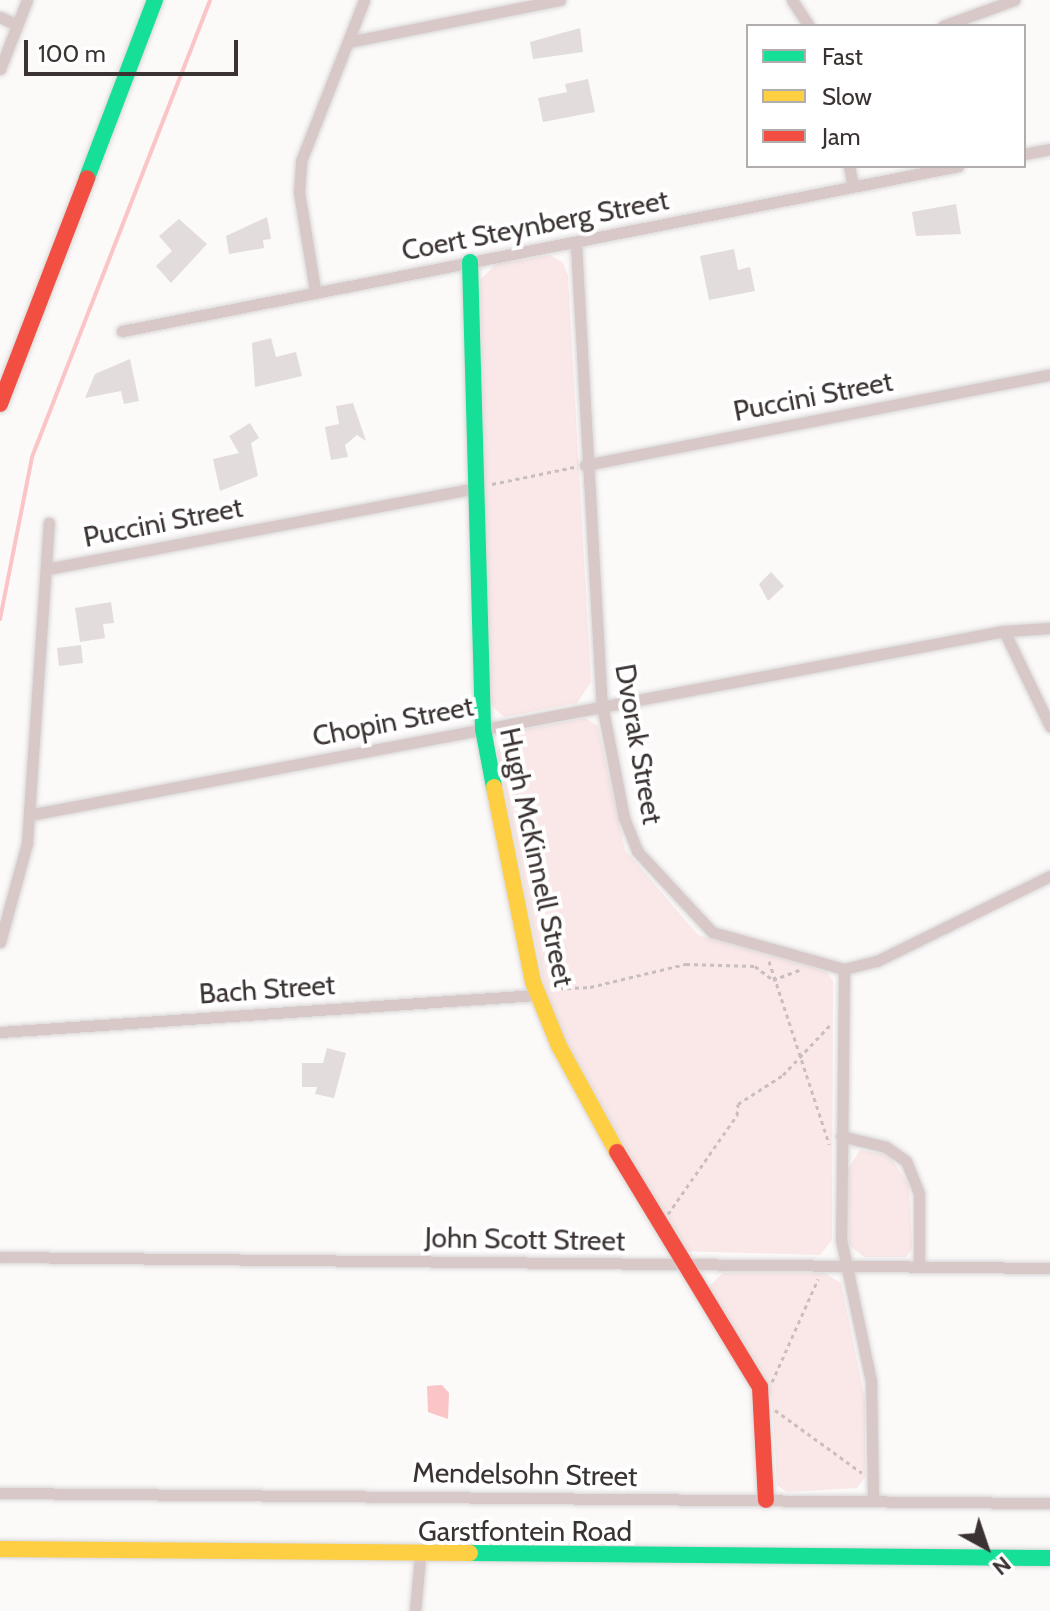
<!DOCTYPE html>
<style>
body{margin:0}
#map{position:relative;width:1050px;height:1611px;overflow:hidden;background:#fcf9f9;font-family:Cabin,sans-serif}
div>[style]{position:absolute}
.green>*{inset:0;background:#fae7e7}
.water>*{inset:0;background:#fbc4c6}
.stream>*{height:4px;margin:-2px;padding:0 2px;transform-origin:2px;border-radius:2px;background:#fbc4c6}
.building>*{inset:0;background:#e2dcdc}
.path>*{height:3px;margin-top:-1.5px;transform-origin:0;background:repeating-linear-gradient(90deg,#c9bebe 0 4px,transparent 0 8px)}
.roads{filter:drop-shadow(0 0 2px #d8d6d6) drop-shadow(0 0 2px #d8d6d6)}
.street>*{height:11px;margin:-5.5px;padding:0 5.5px;transform-origin:5.5px;border-radius:5.5px;background:#d8c8c8}
.fast>*{height:16px;margin:-8px;padding:0 8px;transform-origin:8px;border-radius:8px;background:#16e098}
.slow>*{height:16px;margin:-8px;padding:0 8px;transform-origin:8px;border-radius:8px;background:#ffcf43}
.jam>*{height:16px;margin:-8px;padding:0 8px;transform-origin:8px;border-radius:8px;background:#f24e42}
span{translate:-50% -50%;white-space:nowrap;text-align:center;line-height:1.15;-webkit-text-stroke:8px #fff;paint-order:stroke}
.street-label{font-size:28px;color:#3b3232}
.legend{position:absolute;left:746px;top:24px;width:280px;height:144px;box-sizing:border-box;background:#fff;border:2px solid #b1adad;margin:0;padding:10px 14px;list-style:none;font-size:24px;color:#3b3232}
.legend li{display:flex;align-items:center;gap:16px;height:40px}
.legend b{width:40px;border:2px solid #b1adad}
.north{position:absolute;left:946px;top:1507px;width:80px;height:80px;-webkit-text-stroke:6px #fff;paint-order:stroke;rotate:140deg;font-size:22px;font-weight:700;line-height:32px;text-align:center;color:#3b3232}
.north::after{content:'';display:block;margin:auto;width:28px;height:36px;background:#3b3232;clip-path:polygon(50% 0,100% 100%,50% 72%,0 100%)}
.scale{position:absolute;left:24px;top:40px;width:214px;height:36px;box-sizing:border-box;border:4px solid #3b3232;border-top:0;padding-left:10px;font-size:24px;line-height:28px;white-space:nowrap;color:#3b3232;-webkit-text-stroke:6px #fff;paint-order:stroke}
</style>
<div id="map">
<div class="green">
<i style="clip-path:polygon(550px 255px,563px 263px,568px 276px,591px 682px,577px 703px,504px 717px,488px 702px,480px 280px,496px 264px)"></i>
<i style="clip-path:polygon(585px 718px,598px 726px,625px 850px,698px 935px,826px 971px,833px 981px,832px 1240px,820px 1255px,682px 1251px,549px 1010px,497px 753px,502px 737px,515px 731px)"></i>
<i style="clip-path:polygon(860px 1150px,889px 1155px,909px 1185px,912px 1249px,906px 1257px,864px 1257px,849px 1245px,848px 1169px)"></i>
<i style="clip-path:polygon(723px 1273px,824px 1273px,841px 1283px,865px 1400px,865px 1477px,857px 1488px,787px 1492px,777px 1485px,772px 1398px,706px 1289px)"></i>
</div>
<div class="water">
<i style="clip-path:polygon(442px 1385px,449px 1393px,448px 1419px,428px 1412px,427px 1386px)"></i>
</div>
<div class="stream">
<i style="left:0;top:619px;width:165px;rotate:-78.8deg"></i>
<i style="left:32px;top:457px;width:490px;rotate:-68.7deg"></i>
</div>
<div class="building">
<i style="clip-path:polygon(580px 28px,583px 52px,533px 59px,530px 42px)"></i>
<i style="clip-path:polygon(588px 79px,595px 112px,543px 122px,538px 98px,567px 92px,565px 84px)"></i>
<i style="clip-path:polygon(956px 204px,961px 234px,916px 236px,912px 212px)"></i>
<i style="clip-path:polygon(267px 217px,271px 239px,263px 240px,264px 248px,229px 254px,226px 236px)"></i>
<i style="clip-path:polygon(179px 219px,207px 244px,171px 283px,156px 266px,172px 251px,159px 236px)"></i>
<i style="clip-path:polygon(734px 249px,738px 270px,750px 267px,755px 291px,709px 300px,700px 256px)"></i>
<i style="clip-path:polygon(271px 338px,276px 357px,296px 352px,302px 376px,255px 387px,252px 343px)"></i>
<i style="clip-path:polygon(130px 359px,139px 401px,124px 404px,121px 391px,85px 398px,95px 374px)"></i>
<i style="clip-path:polygon(353px 403px,366px 441px,357px 435px,345px 445px,348px 457px,331px 460px,325px 427px,339px 424px,336px 406px)"></i>
<i style="clip-path:polygon(250px 423px,259px 438px,251px 443px,258px 476px,220px 491px,213px 459px,239px 453px,229px 436px)"></i>
<i style="clip-path:polygon(771px 572px,784px 586px,768px 601px,759px 584px)"></i>
<i style="clip-path:polygon(111px 602px,114px 623px,103px 624px,105px 638px,80px 642px,75px 608px)"></i>
<i style="clip-path:polygon(81px 645px,83px 663px,59px 666px,57px 648px)"></i>
<i style="clip-path:polygon(327px 1048px,346px 1053px,334px 1098px,315px 1094px,317px 1087px,302px 1087px,302px 1063px,323px 1063px)"></i>
</div>
<div class="path">
<i style="left:492px;top:484px;width:84px;rotate:-11.7deg"></i>
<i style="left:769px;top:961px;width:193px;rotate:71.8deg"></i>
<i style="left:551px;top:989px;width:39px;rotate:-3deg"></i>
<i style="left:590px;top:987px;width:99px;rotate:-13.5deg"></i>
<i style="left:686px;top:964px;width:69px;rotate:1.7deg"></i>
<i style="left:755px;top:966px;width:23px;rotate:38deg"></i>
<i style="left:773px;top:980px;width:30px;rotate:-21deg"></i>
<i style="left:668px;top:1214px;width:121px;rotate:-55.1deg"></i>
<i style="left:737px;top:1115px;width:11px;rotate:-85deg"></i>
<i style="left:738px;top:1104px;width:54px;rotate:-32.8deg"></i>
<i style="left:783px;top:1075px;width:70px;rotate:-46.7deg"></i>
<i style="left:772px;top:1382px;width:113px;rotate:-65.9deg"></i>
<i style="left:775px;top:1410px;width:107px;rotate:35.9deg"></i>
</div>
<div class="roads">
<div class="street">
<i style="left:792px;top:0;width:31px;rotate:57deg"></i>
<i style="left:0;top:17px;width:19px;rotate:25deg"></i>
<i style="left:943px;top:26px;width:76px;rotate:-20.1deg"></i>
<i style="left:348px;top:42px;width:216px;rotate:-11.2deg"></i>
<i style="left:0;top:69px;width:74px;rotate:-68.6deg"></i>
<i style="left:1024px;top:154px;width:26px;rotate:-11deg"></i>
<i style="left:849px;top:166px;width:20px;rotate:79deg"></i>
<i style="left:576px;top:245px;width:461px;rotate:86.8deg"></i>
<i style="left:602px;top:705px;width:115px;rotate:79deg"></i>
<i style="left:624px;top:818px;width:35px;rotate:68deg"></i>
<i style="left:637px;top:851px;width:110px;rotate:47.2deg"></i>
<i style="left:712px;top:932px;width:137px;rotate:15.7deg"></i>
<i style="left:844px;top:969px;width:34px;rotate:-14deg"></i>
<i style="left:877px;top:961px;width:193px;rotate:-26.2deg"></i>
<i style="left:315px;top:290px;width:99px;rotate:-99.3deg"></i>
<i style="left:299px;top:192px;width:31px;rotate:-86deg"></i>
<i style="left:301px;top:161px;width:173px;rotate:-68.6deg"></i>
<i style="left:122px;top:331px;width:852px;rotate:-11.16deg"></i>
<i style="left:585px;top:465px;width:474px;rotate:-11deg"></i>
<i style="left:47px;top:569px;width:437px;rotate:-10.7deg"></i>
<i style="left:1004px;top:631px;width:106px;rotate:64.2deg"></i>
<i style="left:29px;top:815px;width:992px;rotate:-10.69deg"></i>
<i style="left:1004px;top:631px;width:46px;rotate:-3.7deg"></i>
<i style="left:0;top:942px;width:103px;rotate:-74.7deg"></i>
<i style="left:27px;top:843px;width:321px;rotate:-86.1deg"></i>
<i style="left:844px;top:969px;width:270px;rotate:90.6deg"></i>
<i style="left:841px;top:1239px;width:145px;rotate:78.1deg"></i>
<i style="left:871px;top:1381px;width:120px;rotate:89deg"></i>
<i style="left:0;top:1032px;width:537px;rotate:-3.95deg"></i>
<i style="left:841px;top:1136px;width:46px;rotate:13.7deg"></i>
<i style="left:886px;top:1147px;width:24px;rotate:35deg"></i>
<i style="left:906px;top:1161px;width:35px;rotate:68deg"></i>
<i style="left:919px;top:1194px;width:73px;rotate:90deg"></i>
<i style="left:0;top:1257px;width:1050px;rotate:0.6deg"></i>
<i style="left:0;top:1493px;width:1050px;rotate:0.55deg"></i>
<i style="left:415px;top:1611px;width:54px;rotate:-84.7deg"></i>
</div>
<div class="fast">
<i style="left:87px;top:178px;width:191px;rotate:-69.1deg"></i>
<i style="left:470px;top:262px;width:467px;rotate:88.4deg"></i>
<i style="left:483px;top:729px;width:59px;rotate:79.3deg"></i>
<i style="left:470px;top:1553px;width:580px;rotate:0.49deg"></i>
</div>
<div class="slow">
<i style="left:494px;top:787px;width:199px;rotate:78.7deg"></i>
<i style="left:533px;top:982px;width:69px;rotate:67.9deg"></i>
<i style="left:559px;top:1046px;width:121px;rotate:61.3deg"></i>
<i style="left:0;top:1549px;width:470px;rotate:0.5deg"></i>
</div>
<div class="jam">
<i style="left:0;top:404px;width:242px;rotate:-68.9deg"></i>
<i style="left:617px;top:1152px;width:275px;rotate:58.7deg"></i>
<i style="left:760px;top:1387px;width:113px;rotate:87deg"></i>
</div>
</div>
<div class="street-label">
<span style="left:535px;top:225px;rotate:-11deg">Coert Steynberg Street</span>
<span style="left:813px;top:396px;rotate:-11deg">Puccini Street</span>
<span style="left:163px;top:522px;rotate:-11deg">Puccini Street</span>
<span style="left:393px;top:721px;rotate:-11deg">Chopin Street</span>
<span style="left:639px;top:744px;rotate:80deg">Dvorak Street</span>
<span style="left:537px;top:857px;rotate:78deg">Hugh McKinnell Street</span>
<span style="left:267px;top:989px;rotate:-4deg">Bach Street</span>
<span style="left:525px;top:1239px;rotate:1deg">John Scott Street</span>
<span style="left:525px;top:1474px;rotate:1deg">Mendelsohn Street</span>
<span style="left:525px;top:1531px">Garstfontein Road</span>
</div>
<ul class="legend">
<li><b style="height:10px;background:#16e098"></b>Fast</li>
<li><b style="height:10px;background:#ffcf43"></b>Slow</li>
<li><b style="height:10px;background:#f24e42"></b>Jam</li>
</ul>
<div class="north">N</div>
<div class="scale">100 m</div>
</div>
